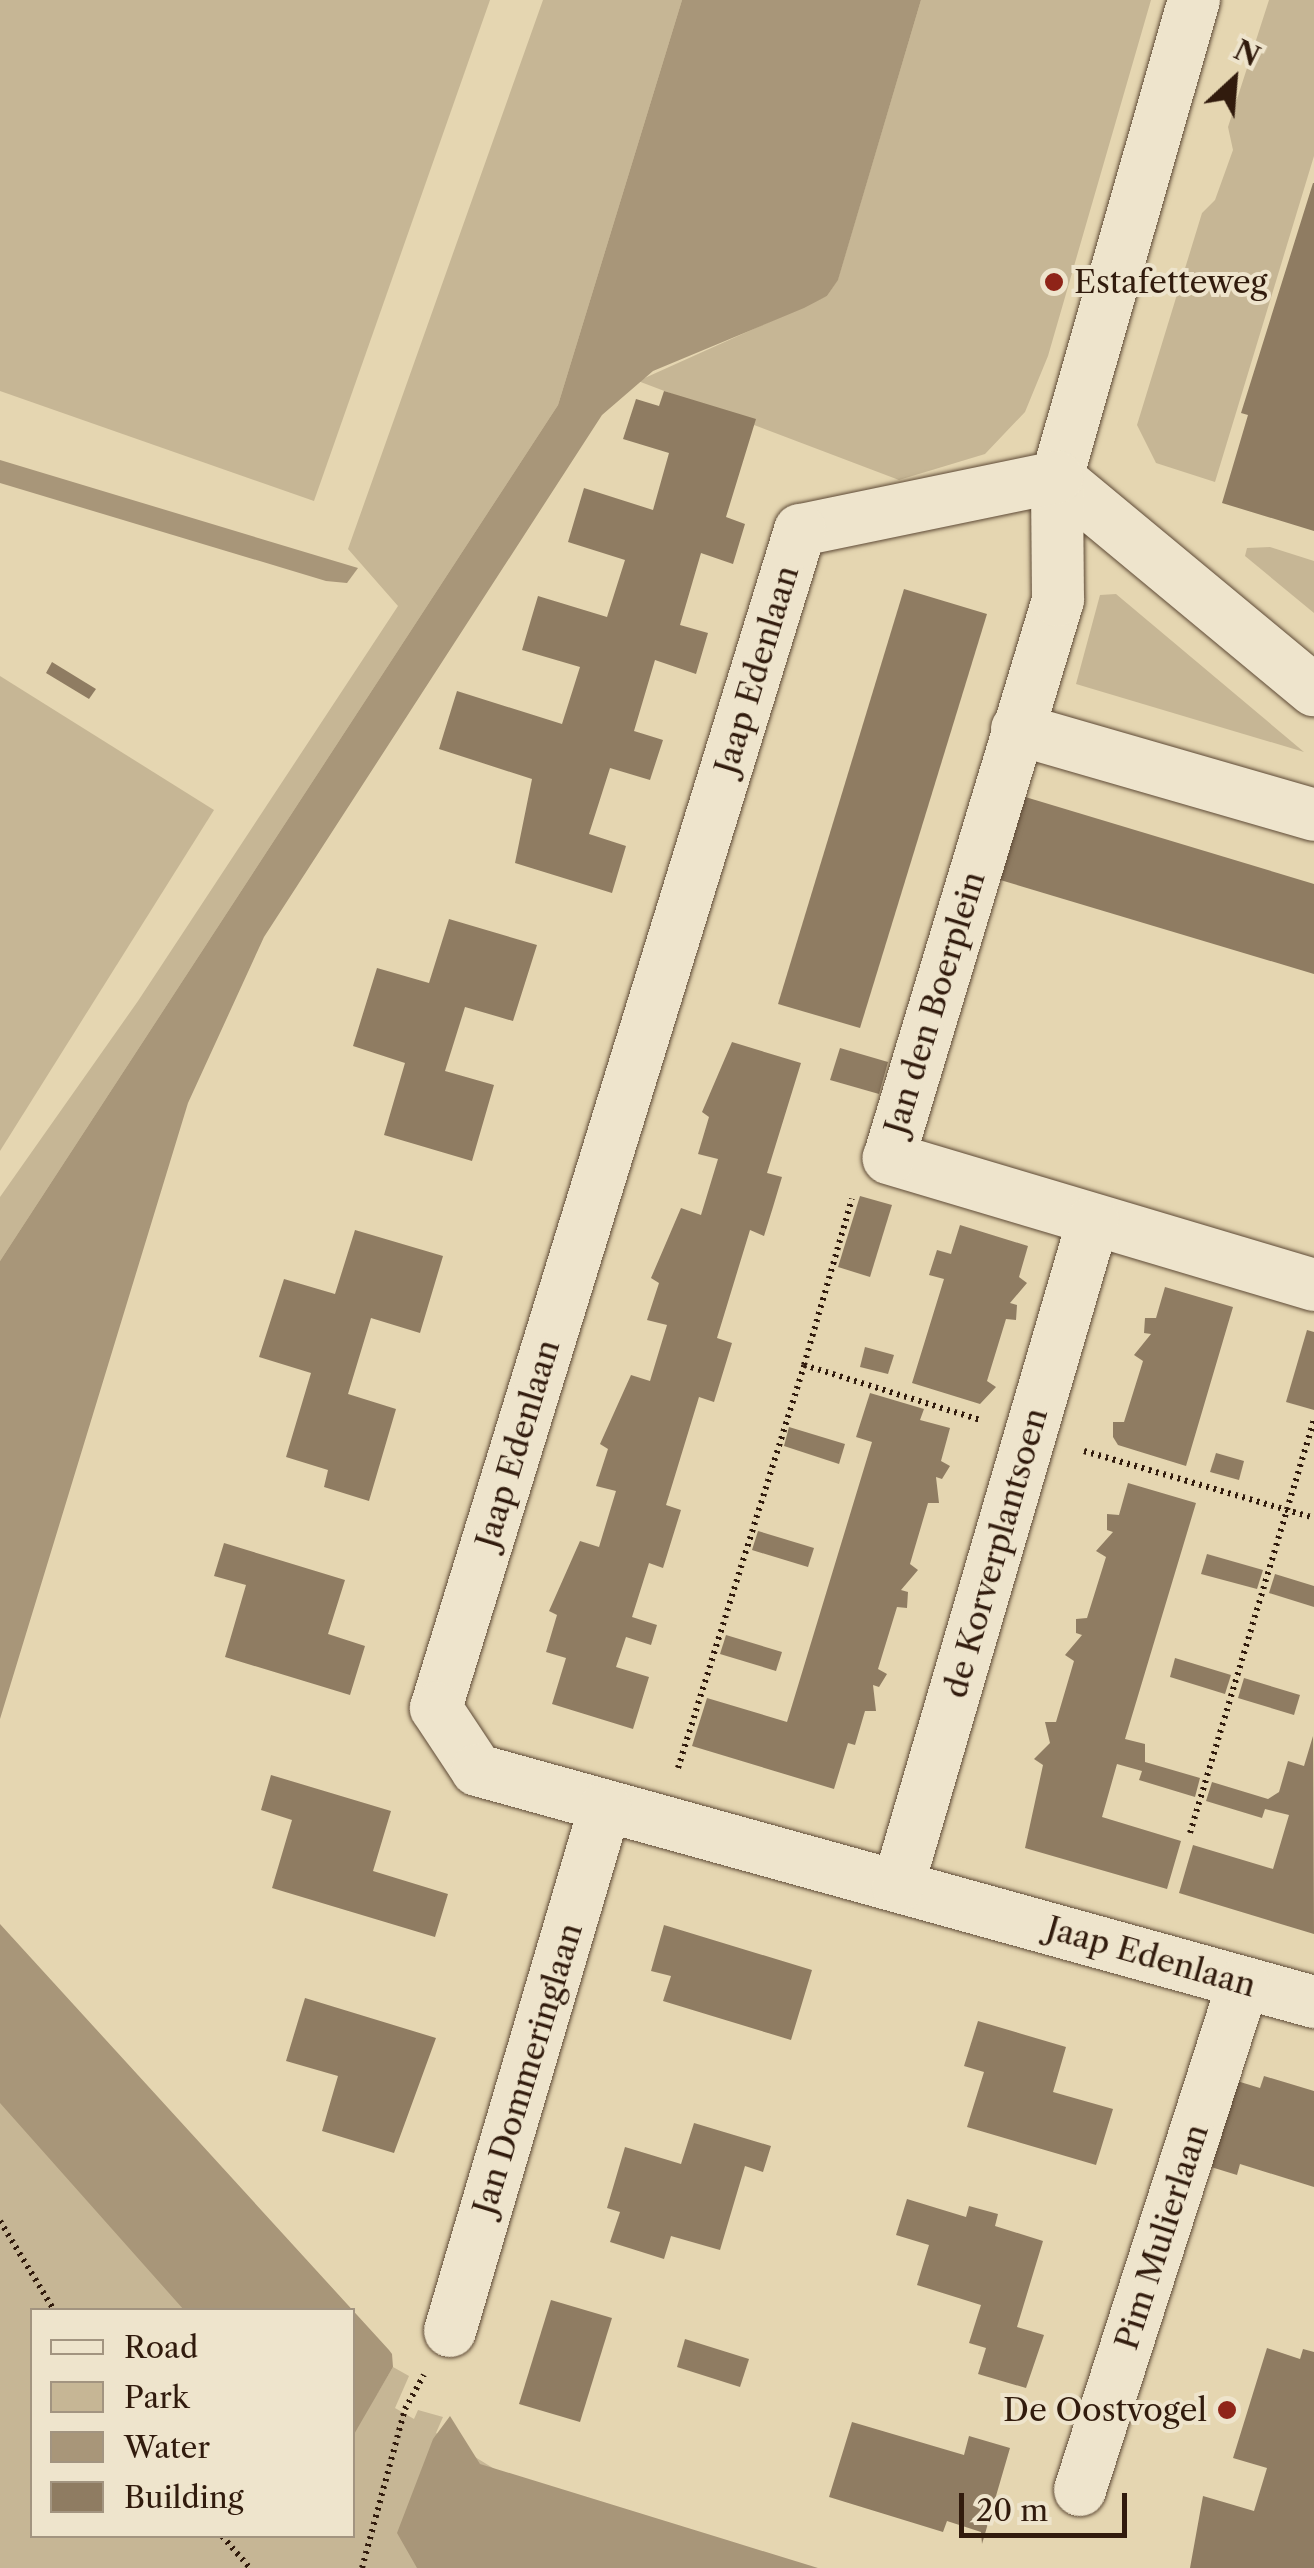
<!DOCTYPE html>
<style>
body{margin:0}
#map{position:relative;width:1314px;height:2568px;overflow:hidden;background:#e5d6b1;font-family:"Libre Caslon Text",serif}
div>[style]{position:absolute}
.green>*{inset:0;background:#c6b695}
.water>*{inset:0;background:#a89679}
.building>*{inset:0;background:#8f7c62}
.path>*{height:6px;margin-top:-3px;transform-origin:0;background:repeating-linear-gradient(90deg,#311b0d 0 2.5px,transparent 0 7.5px)}
.roads{filter:drop-shadow(0 0 2px #5e4a36) drop-shadow(0 0 2px #5e4a36)}
.street>*{height:52px;margin:-26px;padding:0 26px;transform-origin:26px;border-radius:26px;background:#eee4cc}
.dots>*{width:28px;height:28px;translate:-50% -50%;box-sizing:border-box;border:5px solid #eee4cc;border-radius:50%}
span{translate:-50% -50%;white-space:nowrap;text-align:center;line-height:1.15;-webkit-text-stroke:8px #eee4cc;paint-order:stroke}
.poi-label{font-size:32px;color:#311b0d}
.left{translate:0 -50%;text-align:left}
.right{translate:-100% -50%;text-align:right}
.street-label{font-size:32px;color:#311b0d}
.legend{position:absolute;left:30px;top:2308px;width:325px;height:230px;box-sizing:border-box;background:#eee4cc;border:2px solid #a29480;margin:0;padding:12px 18px;list-style:none;font-size:30px;color:#311b0d}
.legend li{display:flex;align-items:center;gap:20px;height:50px}
.legend b{width:50px;border:2px solid #a29480}
.north{position:absolute;left:1184px;top:30px;width:100px;height:100px;-webkit-text-stroke:8px #eee4cc;paint-order:stroke;rotate:26deg;font-size:28px;font-weight:700;line-height:40px;text-align:center;color:#311b0d}
.north::after{content:'';display:block;margin:auto;width:35px;height:45px;background:#311b0d;clip-path:polygon(50% 0,100% 100%,50% 72%,0 100%)}
.scale{position:absolute;left:959px;top:2493px;width:168px;height:45px;box-sizing:border-box;border:5px solid #311b0d;border-top:0;padding-left:12px;font-size:30px;line-height:35px;white-space:nowrap;color:#311b0d;-webkit-text-stroke:8px #eee4cc;paint-order:stroke}
</style>
<div id="map">
<div class="green">
<i style="clip-path:polygon(0 0,490px 0,314px 501px,0 391px)"></i>
<i style="clip-path:polygon(543px 0,682px 0,558px 405px,0 1261px,0 1197px,138px 1001px,398px 606px,348px 549px)"></i>
<i style="clip-path:polygon(921px 0,1151px 0,1048px 356px,1025px 412px,985px 454px,899px 480px,638px 381px,827px 296px,838px 279px)"></i>
<i style="clip-path:polygon(1269px 0,1314px 0,1314px 156px,1215px 482px,1156px 463px,1137px 425px,1202px 213px,1215px 200px,1233px 150px,1228px 127px)"></i>
<i style="clip-path:polygon(1270px 547px,1314px 561px,1314px 613px,1245px 556px,1247px 548px)"></i>
<i style="clip-path:polygon(1116px 594px,1304px 752px,1076px 684px,1100px 595px)"></i>
<i style="clip-path:polygon(0 676px,214px 810px,0 1151px)"></i>
<i style="clip-path:polygon(0 2037px,288px 2310px,32px 2310px,32px 2536px,352px 2536px,353px 2371px,377px 2394px,393px 2367px,409px 2376px,395px 2408px,414px 2419px,418px 2410px,443px 2417px,436px 2433px,568px 2514px,740px 2568px,0 2568px)"></i>
</div>
<div class="water">
<i style="clip-path:polygon(682px 0,921px 0,838px 280px,827px 296px,804px 308px,653px 371px,602px 415px,264px 937px,188px 1103px,0 1719px,0 1261px,558px 405px)"></i>
<i style="clip-path:polygon(0 460px,358px 568px,347px 583px,326px 581px,0 483px)"></i>
<i style="clip-path:polygon(0 1924px,389px 2350px,392px 2354px,393px 2367px,353px 2436px,352px 2310px,184px 2310px,0 2103px)"></i>
<i style="clip-path:polygon(450px 2416px,480px 2464px,818px 2568px,417px 2568px,397px 2533px,433px 2439px)"></i>
</div>
<div class="building">
<i style="clip-path:polygon(1313px 183px,1314px 183px,1314px 531px,1222px 503px,1248px 415px,1241px 413px)"></i>
<i style="clip-path:polygon(664px 391px,756px 419px,726px 517px,745px 524px,733px 564px,701px 553px,680px 625px,708px 633px,696px 674px,655px 660px,634px 731px,663px 740px,650px 780px,610px 768px,589px 834px,626px 846px,612px 893px,515px 863px,532px 779px,439px 749px,457px 691px,562px 724px,580px 667px,522px 650px,538px 596px,607px 617px,625px 560px,568px 542px,584px 488px,653px 510px,669px 453px,623px 439px,636px 399px,659px 406px)"></i>
<i style="clip-path:polygon(904px 589px,987px 614px,860px 1028px,778px 1004px)"></i>
<i style="clip-path:polygon(52px 662px,96px 689px,89px 699px,46px 673px)"></i>
<i style="clip-path:polygon(1022px 796px,1314px 884px,1314px 974px,997px 879px)"></i>
<i style="clip-path:polygon(449px 919px,537px 945px,513px 1021px,465px 1007px,445px 1071px,494px 1085px,472px 1161px,384px 1135px,405px 1063px,353px 1046px,377px 968px,429px 983px)"></i>
<i style="clip-path:polygon(732px 1042px,801px 1063px,767px 1173px,782px 1177px,773px 1207px,764px 1236px,750px 1230px,717px 1338px,732px 1343px,714px 1402px,699px 1397px,666px 1505px,681px 1510px,663px 1568px,649px 1563px,632px 1617px,657px 1625px,651px 1645px,626px 1637px,616px 1667px,649px 1677px,633px 1729px,552px 1704px,566px 1658px,546px 1652px,557px 1615px,549px 1611px,580px 1541px,599px 1547px,616px 1491px,596px 1486px,608px 1449px,600px 1444px,631px 1375px,650px 1381px,667px 1325px,647px 1320px,659px 1283px,651px 1278px,681px 1208px,701px 1215px,718px 1159px,698px 1154px,709px 1117px,702px 1112px)"></i>
<i style="clip-path:polygon(840px 1048px,888px 1062px,879px 1094px,830px 1080px)"></i>
<i style="clip-path:polygon(860px 1196px,892px 1205px,870px 1277px,838px 1267px)"></i>
<i style="clip-path:polygon(960px 1225px,1028px 1246px,1019px 1277px,1027px 1283px,1010px 1303px,1017px 1305px,1016px 1320px,1006px 1319px,987px 1381px,996px 1387px,980px 1404px,912px 1383px,944px 1279px,929px 1275px,937px 1250px,951px 1254px)"></i>
<i style="clip-path:polygon(355px 1230px,443px 1256px,420px 1333px,371px 1318px,348px 1394px,396px 1409px,369px 1501px,324px 1487px,328px 1470px,286px 1457px,311px 1373px,259px 1357px,284px 1279px,335px 1294px)"></i>
<i style="clip-path:polygon(1165px 1287px,1233px 1307px,1186px 1466px,1118px 1445px,1113px 1437px,1113px 1422px,1124px 1422px,1143px 1361px,1134px 1355px,1151px 1334px,1144px 1333px,1145px 1318px,1156px 1318px)"></i>
<i style="clip-path:polygon(1307px 1330px,1314px 1332px,1314px 1410px,1286px 1402px)"></i>
<i style="clip-path:polygon(865px 1347px,894px 1355px,888px 1374px,860px 1367px)"></i>
<i style="clip-path:polygon(870px 1393px,924px 1409px,920px 1420px,950px 1428px,941px 1461px,950px 1466px,942px 1479px,936px 1477px,939px 1503px,928px 1503px,910px 1564px,918px 1570px,901px 1590px,908px 1592px,907px 1608px,897px 1607px,878px 1669px,887px 1674px,879px 1687px,873px 1685px,876px 1711px,865px 1711px,855px 1745px,848px 1743px,834px 1789px,692px 1746px,707px 1698px,787px 1722px,872px 1442px,856px 1437px)"></i>
<i style="clip-path:polygon(789px 1427px,845px 1444px,839px 1464px,784px 1446px)"></i>
<i style="clip-path:polygon(1216px 1453px,1244px 1461px,1239px 1480px,1210px 1472px)"></i>
<i style="clip-path:polygon(1128px 1483px,1196px 1503px,1125px 1739px,1145px 1744px,1145px 1762px,1200px 1778px,1195px 1797px,1139px 1780px,1142px 1771px,1117px 1764px,1102px 1817px,1181px 1841px,1167px 1889px,1025px 1848px,1043px 1765px,1034px 1759px,1050px 1743px,1045px 1722px,1056px 1722px,1074px 1661px,1065px 1655px,1082px 1635px,1076px 1633px,1076px 1619px,1087px 1618px,1106px 1557px,1096px 1551px,1113px 1532px,1107px 1530px,1107px 1514px,1119px 1515px)"></i>
<i style="clip-path:polygon(758px 1531px,814px 1548px,808px 1567px,752px 1550px)"></i>
<i style="clip-path:polygon(224px 1543px,345px 1580px,328px 1634px,365px 1646px,350px 1695px,225px 1657px,246px 1585px,214px 1576px)"></i>
<i style="clip-path:polygon(1207px 1554px,1263px 1570px,1257px 1589px,1201px 1574px)"></i>
<i style="clip-path:polygon(1275px 1574px,1314px 1586px,1314px 1607px,1269px 1593px)"></i>
<i style="clip-path:polygon(726px 1635px,782px 1652px,776px 1671px,720px 1654px)"></i>
<i style="clip-path:polygon(1175px 1658px,1231px 1675px,1225px 1694px,1170px 1677px)"></i>
<i style="clip-path:polygon(1244px 1678px,1300px 1695px,1294px 1715px,1238px 1698px)"></i>
<i style="clip-path:polygon(1313px 1736px,1314px 1934px,1179px 1893px,1193px 1845px,1273px 1869px,1289px 1815px,1265px 1809px,1262px 1818px,1206px 1801px,1212px 1782px,1268px 1799px,1279px 1792px,1288px 1761px,1304px 1766px)"></i>
<i style="clip-path:polygon(271px 1775px,391px 1811px,373px 1871px,448px 1894px,435px 1937px,272px 1888px,292px 1820px,261px 1810px)"></i>
<i style="clip-path:polygon(664px 1925px,812px 1970px,791px 2040px,663px 2001px,671px 1976px,651px 1971px)"></i>
<i style="clip-path:polygon(305px 1998px,436px 2038px,394px 2153px,322px 2131px,338px 2076px,286px 2061px)"></i>
<i style="clip-path:polygon(978px 2021px,1066px 2047px,1053px 2092px,1113px 2109px,1096px 2165px,967px 2127px,984px 2072px,964px 2066px)"></i>
<i style="clip-path:polygon(1264px 2076px,1314px 2091px,1314px 2187px,1240px 2164px,1237px 2175px,1211px 2167px,1237px 2081px,1260px 2088px)"></i>
<i style="clip-path:polygon(694px 2123px,771px 2146px,763px 2172px,745px 2166px,720px 2250px,671px 2236px,664px 2259px,610px 2242px,620px 2212px,607px 2208px,625px 2147px,681px 2164px)"></i>
<i style="clip-path:polygon(907px 2199px,966px 2217px,969px 2206px,998px 2214px,995px 2226px,1043px 2241px,1017px 2327px,1044px 2335px,1026px 2388px,978px 2374px,986px 2348px,969px 2343px,981px 2305px,917px 2285px,929px 2245px,896px 2235px)"></i>
<i style="clip-path:polygon(551px 2300px,612px 2318px,580px 2422px,519px 2404px)"></i>
<i style="clip-path:polygon(685px 2339px,749px 2359px,740px 2387px,677px 2367px)"></i>
<i style="clip-path:polygon(1267px 2348px,1300px 2359px,1303px 2349px,1314px 2352px,1314px 2568px,1190px 2568px,1203px 2496px,1254px 2511px,1267px 2468px,1233px 2458px)"></i>
<i style="clip-path:polygon(852px 2422px,964px 2455px,969px 2436px,1010px 2448px,982px 2544px,981px 2532px,947px 2521px,943px 2532px,829px 2497px)"></i>
</div>
<div class="path">
<i style="left:804px;top:1365px;width:173px;rotate:-73.9deg"></i>
<i style="left:1084px;top:1451px;width:240px;rotate:16.2deg"></i>
<i style="left:678px;top:1768px;width:422px;rotate:-72.6deg"></i>
<i style="left:804px;top:1365px;width:185px;rotate:17.3deg"></i>
<i style="left:1190px;top:1833px;width:432px;rotate:-73.3deg"></i>
<i style="left:0;top:2221px;width:104px;rotate:58.8deg"></i>
<i style="left:222px;top:2536px;width:43px;rotate:48.8deg"></i>
<i style="left:362px;top:2568px;width:165px;rotate:-74.9deg"></i>
<i style="left:405px;top:2409px;width:39px;rotate:-61deg"></i>
</div>
<div class="roads">
<div class="street">
<i style="left:1194px;top:0;width:496px;rotate:106deg"></i>
<i style="left:1057px;top:477px;width:334px;rotate:39.7deg"></i>
<i style="left:1017px;top:729px;width:309px;rotate:16.1deg"></i>
<i style="left:1314px;top:1285px;width:444px;rotate:-163.4deg"></i>
<i style="left:889px;top:1158px;width:583px;rotate:-73.15deg"></i>
<i style="left:1058px;top:600px;width:123px;rotate:-90.5deg"></i>
<i style="left:1057px;top:477px;width:262px;rotate:168.3deg"></i>
<i style="left:800px;top:530px;width:1233px;rotate:107.17deg"></i>
<i style="left:436px;top:1708px;width:74px;rotate:56.5deg"></i>
<i style="left:477px;top:1770px;width:869px;rotate:15.49deg"></i>
<i style="left:898px;top:1886px;width:693px;rotate:-73.66deg"></i>
<i style="left:450px;top:2331px;width:546px;rotate:-73.52deg"></i>
<i style="left:1080px;top:2490px;width:532px;rotate:-72.14deg"></i>
</div>
</div>
<div class="dots">
<i style="left:1054px;top:282px;background:#8f2418"></i>
<i style="left:1227px;top:2410px;background:#8f2418"></i>
</div>
<div class="poi-label">
<span class="left" style="left:1074px;top:282px">Estafetteweg</span>
<span class="right" style="left:1207px;top:2410px">De Oostvogel</span>
</div>
<div class="street-label">
<span style="left:757px;top:670px;rotate:-73deg">Jaap Edenlaan</span>
<span style="left:935px;top:1003px;rotate:-73deg">Jan den Boerplein</span>
<span style="left:518px;top:1444px;rotate:-73deg">Jaap Edenlaan</span>
<span style="left:996px;top:1553px;rotate:-74deg">de Korverplantsoen</span>
<span style="left:1151px;top:1957px;rotate:16deg">Jaap Edenlaan</span>
<span style="left:528px;top:2069px;rotate:-73deg">Jan Dommeringlaan</span>
<span style="left:1162px;top:2237px;rotate:-72deg">Pim Mulierlaan</span>
</div>
<ul class="legend">
<li><b style="height:12px;background:#eee4cc"></b>Road</li>
<li><b style="height:28px;background:#c6b695"></b>Park</li>
<li><b style="height:28px;background:#a89679"></b>Water</li>
<li><b style="height:28px;background:#8f7c62"></b>Building</li>
</ul>
<div class="north">N</div>
<div class="scale">20 m</div>
</div>
